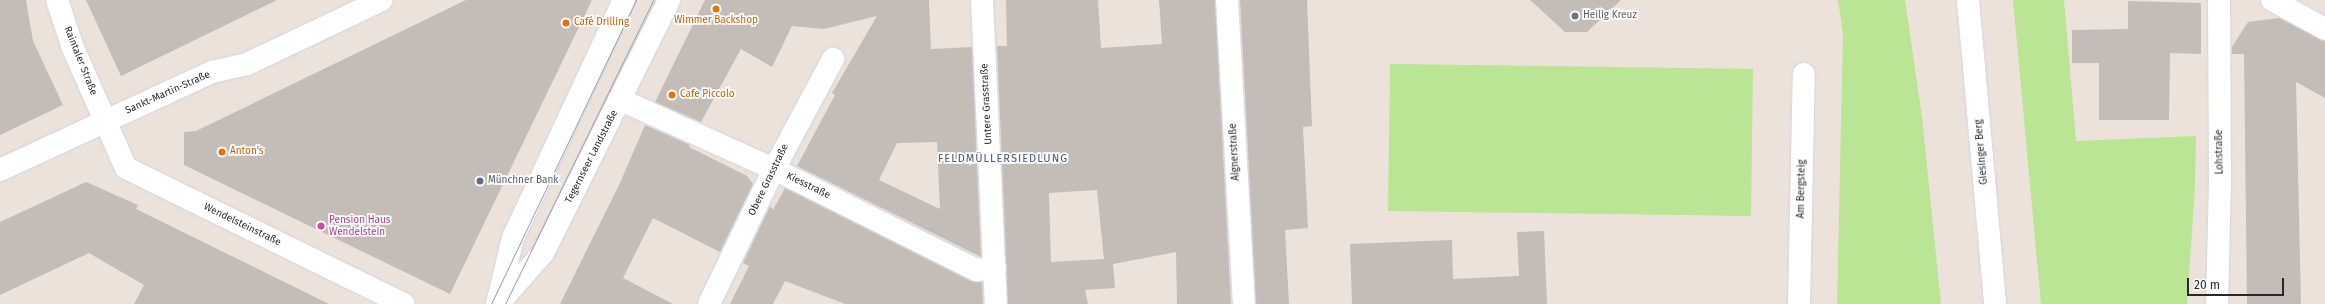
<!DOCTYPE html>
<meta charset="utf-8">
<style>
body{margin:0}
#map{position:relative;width:2325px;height:304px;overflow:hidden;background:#ece2da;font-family:"Fira Sans",sans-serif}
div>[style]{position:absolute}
.green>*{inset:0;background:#b9e594}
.building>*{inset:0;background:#c4bcb7}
.roads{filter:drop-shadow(0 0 1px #cfd5e2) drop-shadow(0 0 1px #cfd5e2)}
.street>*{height:22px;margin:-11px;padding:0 11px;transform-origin:11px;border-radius:11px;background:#fff}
.secondary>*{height:22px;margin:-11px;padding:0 11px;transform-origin:11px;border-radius:11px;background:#fff}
.tram>*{height:1px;margin:-0.5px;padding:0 0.5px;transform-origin:0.5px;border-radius:0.5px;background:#9ca3b4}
.dots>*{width:11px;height:11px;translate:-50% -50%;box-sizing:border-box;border:2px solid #fff;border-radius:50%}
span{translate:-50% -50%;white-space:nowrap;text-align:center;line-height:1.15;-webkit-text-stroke:3.5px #fff;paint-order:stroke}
.worship-label{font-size:10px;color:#5b616d}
.left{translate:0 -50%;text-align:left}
.food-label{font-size:10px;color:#c56008}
.street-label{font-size:10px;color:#292929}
.service-label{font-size:10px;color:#4e5e75}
.hotel-label{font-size:10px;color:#b23c85}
.neighbourhood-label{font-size:11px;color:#48577b;letter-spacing:1px}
.scale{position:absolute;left:2187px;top:278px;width:97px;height:18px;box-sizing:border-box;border:2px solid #292929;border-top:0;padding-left:5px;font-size:12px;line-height:14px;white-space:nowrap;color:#292929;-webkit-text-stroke:3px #fff;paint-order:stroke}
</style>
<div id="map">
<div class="green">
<i style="clip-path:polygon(1838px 0,1905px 0,1922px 117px,1941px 304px,1837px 304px,1843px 33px)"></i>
<i style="clip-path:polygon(2013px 0,2064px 0,2076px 141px,2196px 136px,2195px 188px,2187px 304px,2041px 304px)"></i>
<i style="clip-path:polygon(1390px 64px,1753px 69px,1751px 216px,1388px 211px)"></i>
</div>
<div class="building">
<i style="clip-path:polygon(0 0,26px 0,33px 41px,63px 105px,0 135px)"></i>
<i style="clip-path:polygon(86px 0,277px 0,121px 76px)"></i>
<i style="clip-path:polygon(466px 0,592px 0,450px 294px,184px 165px,184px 132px,196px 131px)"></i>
<i style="clip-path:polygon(evenodd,705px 0,929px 0,931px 49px,972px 47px,981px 257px,797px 166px,835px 95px,832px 93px,877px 16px,824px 29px,792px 26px,772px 67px,741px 49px,701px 122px,655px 102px,705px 0,937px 142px,940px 209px,879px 180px,897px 143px,937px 142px)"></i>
<i style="clip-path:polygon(evenodd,1006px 0,1098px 0,1101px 48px,1162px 44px,1159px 0,1215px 0,1231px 304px,1177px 304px,1176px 252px,1113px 264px,1115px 288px,1085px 290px,1088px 304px,1008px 304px,997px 46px,1007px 46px,1006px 0,1097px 190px,1104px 259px,1051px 262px,1049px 193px,1097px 190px)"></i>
<i style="clip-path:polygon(1240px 0,1307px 0,1312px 126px,1303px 127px,1308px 228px,1285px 230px,1289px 304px,1256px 304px)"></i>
<i style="clip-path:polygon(1530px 0,1621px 0,1587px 32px,1565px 32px)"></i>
<i style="clip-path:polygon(2128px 1px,2201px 3px,2201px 54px,2170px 53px,2169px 120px,2099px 120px,2099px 63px,2072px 63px,2072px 30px,2128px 29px)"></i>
<i style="clip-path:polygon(2279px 18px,2325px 41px,2325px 98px,2296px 82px,2301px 304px,2247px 304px,2244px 54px,2232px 54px,2232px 47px,2248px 22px)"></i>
<i style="clip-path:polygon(645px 125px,690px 145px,689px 147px,747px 176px,753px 184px,720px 252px,653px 218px,623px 278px,673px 304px,560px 304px,620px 183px)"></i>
<i style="clip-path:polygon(86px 182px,138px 205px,136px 209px,329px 304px,134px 304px,144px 285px,89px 253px,0 295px,0 222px)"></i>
<i style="clip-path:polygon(785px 188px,971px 281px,982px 282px,983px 304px,845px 304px,785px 281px,773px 304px,730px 304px,749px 266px,743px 263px,770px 206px,773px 210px)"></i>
<i style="clip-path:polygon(1544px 231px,1547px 304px,1352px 304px,1350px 244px,1452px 240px,1453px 279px,1519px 276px,1517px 232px)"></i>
</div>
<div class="roads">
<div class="street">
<i style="left:57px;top:0;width:51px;rotate:71.6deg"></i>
<i style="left:73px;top:48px;width:131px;rotate:66.2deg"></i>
<i style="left:126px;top:168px;width:309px;rotate:26.1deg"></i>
<i style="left:982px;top:0;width:304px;rotate:87.4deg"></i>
<i style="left:1227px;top:0;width:304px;rotate:86.8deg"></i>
<i style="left:2272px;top:0;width:60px;rotate:28.7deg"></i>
<i style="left:621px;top:100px;width:168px;rotate:24.3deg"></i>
<i style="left:774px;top:169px;width:227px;rotate:26.5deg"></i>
<i style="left:977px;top:270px;width:18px;rotate:-6deg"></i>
<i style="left:0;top:170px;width:234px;rotate:-24.8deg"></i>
<i style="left:212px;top:72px;width:36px;rotate:-13deg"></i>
<i style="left:247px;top:64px;width:149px;rotate:-25.4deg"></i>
<i style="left:709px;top:304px;width:150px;rotate:-64.3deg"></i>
<i style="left:774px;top:169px;width:125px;rotate:-61.8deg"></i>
<i style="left:1799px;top:304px;width:230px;rotate:-88.8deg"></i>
<i style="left:2217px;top:304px;width:121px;rotate:-88.6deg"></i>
<i style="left:2220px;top:183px;width:183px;rotate:-90.3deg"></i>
</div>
<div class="secondary">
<i style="left:1968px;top:0;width:305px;rotate:84.9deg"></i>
<i style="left:497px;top:304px;width:68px;rotate:-76.4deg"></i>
<i style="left:513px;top:238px;width:263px;rotate:-65deg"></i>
<i style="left:498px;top:304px;width:68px;rotate:-48.6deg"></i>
<i style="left:543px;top:253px;width:283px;rotate:-63.5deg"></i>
</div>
</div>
<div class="tram">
<i style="left:491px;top:304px;width:337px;rotate:-64.5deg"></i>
<i style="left:505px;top:304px;width:338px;rotate:-64deg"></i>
</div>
<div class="dots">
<i style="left:716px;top:9px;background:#e8710a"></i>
<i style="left:1575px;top:16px;background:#6b7280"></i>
<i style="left:566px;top:23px;background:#e8710a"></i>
<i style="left:672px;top:95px;background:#e8710a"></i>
<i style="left:222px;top:152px;background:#e8710a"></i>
<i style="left:480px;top:181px;background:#5c6f8a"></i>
<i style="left:321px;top:226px;background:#d1479c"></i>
</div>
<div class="worship-label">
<span class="left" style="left:1583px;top:16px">Heilig Kreuz</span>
</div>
<div class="food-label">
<span style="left:716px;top:21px">Wimmer Backshop</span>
<span class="left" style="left:574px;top:23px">Café Drilling</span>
<span class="left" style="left:680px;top:95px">Cafe Piccolo</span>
<span class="left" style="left:230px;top:152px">Anton's</span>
</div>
<div class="street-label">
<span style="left:80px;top:61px;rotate:68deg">Raintaler Straße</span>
<span style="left:168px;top:93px;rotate:-24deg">Sankt-Martin-Straße</span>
<span style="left:987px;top:104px;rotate:-93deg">Untere Grasstraße</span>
<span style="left:1235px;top:152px;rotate:-93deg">Aignerstraße</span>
<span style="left:1982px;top:152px;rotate:-95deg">Giesinger Berg</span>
<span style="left:2220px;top:152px;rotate:-91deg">Lohstraße</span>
<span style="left:592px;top:157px;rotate:-63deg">Tegernseer Landstraße</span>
<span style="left:769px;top:180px;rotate:-64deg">Obere Grasstraße</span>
<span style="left:808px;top:186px;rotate:26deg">Kiesstraße</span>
<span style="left:1802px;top:189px;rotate:-89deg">Am Bergsteig</span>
<span style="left:242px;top:225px;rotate:26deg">Wendelsteinstraße</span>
</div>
<div class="service-label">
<span class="left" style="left:488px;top:181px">Münchner Bank</span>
</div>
<div class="hotel-label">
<span class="left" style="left:329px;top:226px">Pension Haus<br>Wendelstein</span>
</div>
<div class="neighbourhood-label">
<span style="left:1003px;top:159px">FELDMÜLLERSIEDLUNG</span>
</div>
<div class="scale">20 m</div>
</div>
